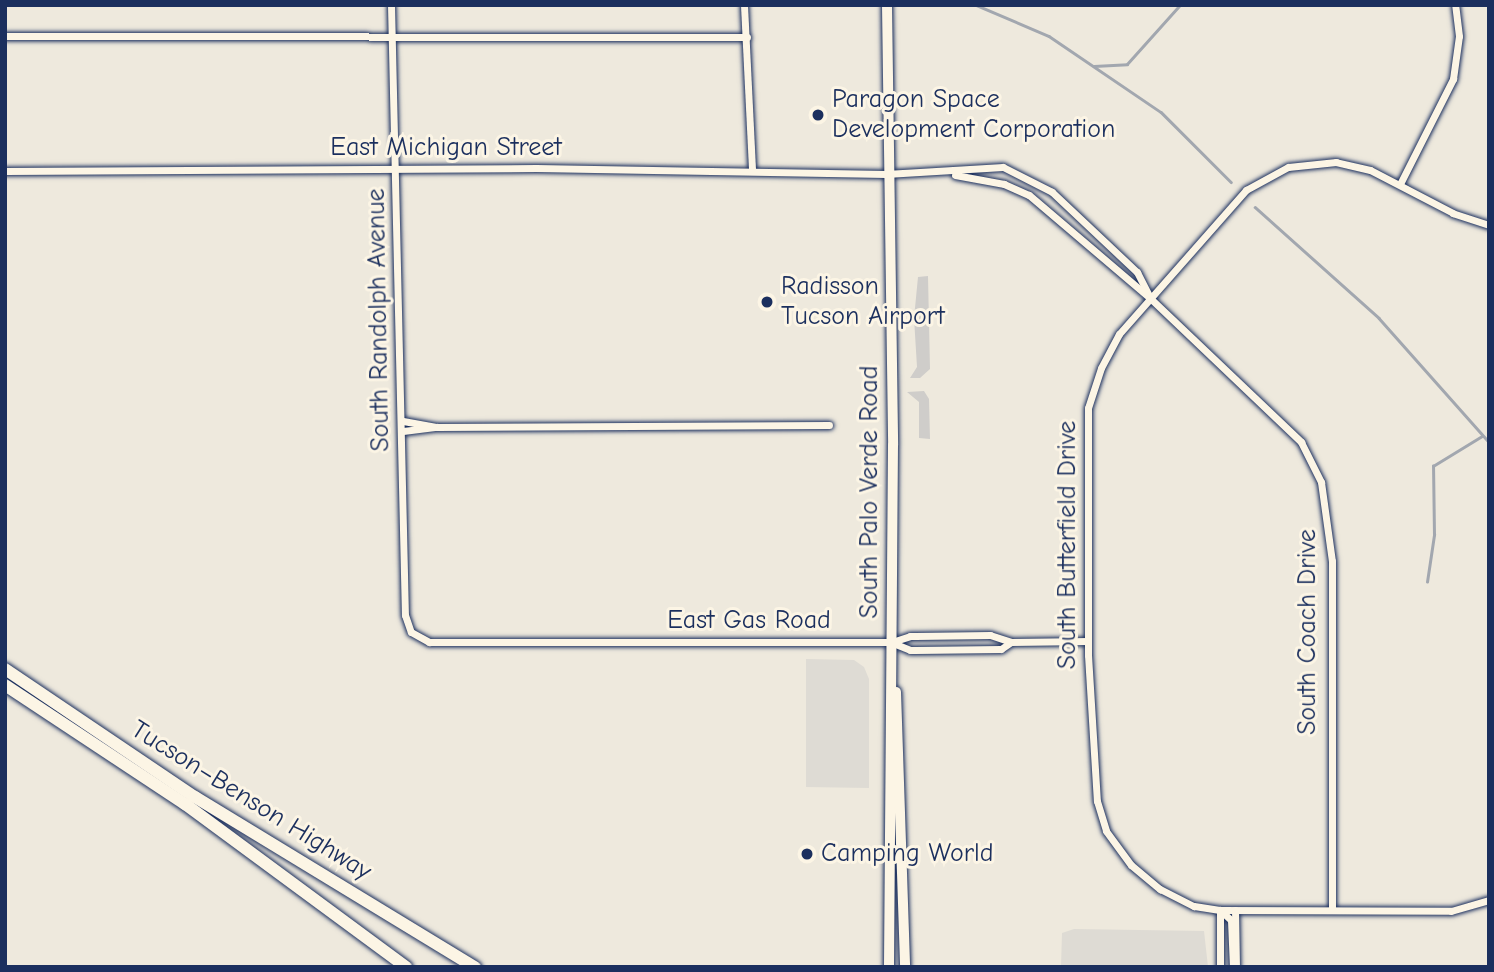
<!DOCTYPE html>
<meta charset="utf-8">
<style>
body{margin:0}
#map{position:relative;width:1494px;height:972px;overflow:hidden;background:#eee9dd;font-family:"Comic Neue",sans-serif}
div>[style]{position:absolute}
.built>*{inset:0;background:#dedbd4}
.green>*{inset:0;background:#cfcdca}
.stream>*{height:2.5px;margin:-1.25px;padding:0 1.25px;transform-origin:1.25px;border-radius:1.25px;background:#a2a7af}
.roads{filter:drop-shadow(0 0 2px #1b2f5e) drop-shadow(0 0 2px #1b2f5e)}
.minor>*{height:7px;margin:-3.5px;padding:0 3.5px;transform-origin:3.5px;border-radius:3.5px;background:#fcf5e5}
.secondary>*{height:10px;margin:-5px;padding:0 5px;transform-origin:5px;border-radius:5px;background:#fcf5e5}
.motorway>*{height:12px;margin:-6px;padding:0 6px;transform-origin:6px;border-radius:6px;background:#fcf5e5}
.dots>*{width:19px;height:19px;translate:-50% -50%;box-sizing:border-box;border:4px solid #fcf5e5;border-radius:50%}
span{translate:-50% -50%;white-space:nowrap;text-align:center;line-height:1.15;-webkit-text-stroke:6px #fcf5e5;paint-order:stroke}
.poi-label{font-size:26px;color:#1b2f5e}
.left{translate:0 -50%;text-align:left}
.street-label{font-size:26px;color:#1b2f5e}
.frame{position:absolute;inset:0;border:7px solid #1b2f5e;pointer-events:none}
</style>
<div id="map">
<div class="built">
<i style="clip-path:polygon(806px 659px,854px 660px,864px 667px,869px 679px,869px 788px,806px 787px)"></i>
<i style="clip-path:polygon(1074px 929px,1204px 931px,1208px 967px,1061px 967px,1062px 933px)"></i>
</div>
<div class="green">
<i style="clip-path:polygon(928px 276px,930px 369px,920px 378px,910px 378px,917px 367px,914px 318px,918px 277px)"></i>
<i style="clip-path:polygon(924px 391px,929px 399px,930px 439px,919px 438px,919px 402px,907px 392px)"></i>
</div>
<div class="stream">
<i style="left:976px;top:5px;width:79px;rotate:23deg"></i>
<i style="left:1049px;top:36px;width:135px;rotate:34.2deg"></i>
<i style="left:1161px;top:112px;width:99px;rotate:45deg"></i>
<i style="left:1094px;top:66px;width:33px;rotate:-3deg"></i>
<i style="left:1127px;top:64px;width:79px;rotate:-48.1deg"></i>
<i style="left:1255px;top:207px;width:166px;rotate:41.8deg"></i>
<i style="left:1379px;top:318px;width:166px;rotate:48.4deg"></i>
<i style="left:1427px;top:582px;width:48px;rotate:-81.5deg"></i>
<i style="left:1434px;top:535px;width:69px;rotate:-90.8deg"></i>
<i style="left:1433px;top:466px;width:57px;rotate:-31.5deg"></i>
</div>
<div class="roads">
<div class="minor">
<i style="left:391px;top:5px;width:610px;rotate:88.69deg"></i>
<i style="left:405px;top:615px;width:18px;rotate:71deg"></i>
<i style="left:411px;top:632px;width:21px;rotate:29deg"></i>
<i style="left:429px;top:642px;width:463px"></i>
<i style="left:892px;top:642px;width:19px;rotate:-18deg"></i>
<i style="left:910px;top:636px;width:80px;rotate:-0.7deg"></i>
<i style="left:990px;top:635px;width:22px;rotate:18deg"></i>
<i style="left:1011px;top:642px;width:77px;rotate:-0.7deg"></i>
<i style="left:744px;top:5px;width:166px;rotate:87.2deg"></i>
<i style="left:5px;top:36px;width:742px;rotate:0.08deg"></i>
<i style="left:5px;top:171px;width:531px;rotate:-0.32deg"></i>
<i style="left:536px;top:168px;width:350px;rotate:1deg"></i>
<i style="left:886px;top:174px;width:117px;rotate:-3.4deg"></i>
<i style="left:1003px;top:167px;width:55px;rotate:27deg"></i>
<i style="left:1052px;top:192px;width:117px;rotate:43.3deg"></i>
<i style="left:1137px;top:272px;width:29px;rotate:63deg"></i>
<i style="left:955px;top:175px;width:50px;rotate:10.4deg"></i>
<i style="left:1004px;top:184px;width:27px;rotate:24deg"></i>
<i style="left:1029px;top:195px;width:159px;rotate:40.4deg"></i>
<i style="left:1150px;top:298px;width:209px;rotate:43.6deg"></i>
<i style="left:1301px;top:442px;width:45px;rotate:63.4deg"></i>
<i style="left:1321px;top:482px;width:80px;rotate:82.1deg"></i>
<i style="left:1332px;top:561px;width:349px;rotate:90deg"></i>
<i style="left:1400px;top:184px;width:118px;rotate:-63.2deg"></i>
<i style="left:1453px;top:79px;width:43px;rotate:-82.1deg"></i>
<i style="left:1459px;top:36px;width:31px;rotate:-97deg"></i>
<i style="left:1489px;top:225px;width:38px;rotate:-162deg"></i>
<i style="left:1453px;top:213px;width:93px;rotate:-152.6deg"></i>
<i style="left:1370px;top:170px;width:35px;rotate:-167deg"></i>
<i style="left:1336px;top:162px;width:48px;rotate:174.1deg"></i>
<i style="left:1288px;top:167px;width:48px;rotate:151.3deg"></i>
<i style="left:1246px;top:190px;width:192px;rotate:131.4deg"></i>
<i style="left:1119px;top:334px;width:38px;rotate:118deg"></i>
<i style="left:1101px;top:368px;width:42px;rotate:108deg"></i>
<i style="left:1088px;top:408px;width:247px;rotate:90deg"></i>
<i style="left:1088px;top:655px;width:146px;rotate:86.5deg"></i>
<i style="left:1097px;top:801px;width:31px;rotate:73deg"></i>
<i style="left:1106px;top:831px;width:42px;rotate:53.7deg"></i>
<i style="left:1131px;top:865px;width:38px;rotate:40deg"></i>
<i style="left:1160px;top:889px;width:38px;rotate:27deg"></i>
<i style="left:1194px;top:906px;width:26px;rotate:9deg"></i>
<i style="left:1220px;top:910px;width:231px;rotate:0.2deg"></i>
<i style="left:1451px;top:911px;width:40px;rotate:-16deg"></i>
<i style="left:403px;top:421px;width:35px;rotate:10deg"></i>
<i style="left:403px;top:431px;width:34px;rotate:-7deg"></i>
<i style="left:437px;top:427px;width:392px;rotate:-0.3deg"></i>
<i style="left:893px;top:643px;width:18px;rotate:22deg"></i>
<i style="left:910px;top:650px;width:91px;rotate:-0.6deg"></i>
<i style="left:1001px;top:649px;width:12px;rotate:-35deg"></i>
<i style="left:1220px;top:910px;width:15px;rotate:42deg"></i>
<i style="left:1231px;top:920px;width:47px;rotate:87.6deg"></i>
<i style="left:1220px;top:910px;width:57px;rotate:90deg"></i>
<i style="left:1235px;top:910px;width:57px;rotate:89deg"></i>
</div>
<div class="secondary">
<i style="left:887px;top:5px;width:440px;rotate:89.2deg"></i>
<i style="left:893px;top:445px;width:522px;rotate:90.44deg"></i>
<i style="left:896px;top:692px;width:275px;rotate:88.1deg"></i>
</div>
<div class="motorway">
<i style="left:5px;top:669px;width:229px;rotate:34deg"></i>
<i style="left:195px;top:797px;width:328px;rotate:31.3deg"></i>
<i style="left:5px;top:685px;width:216px;rotate:33.5deg"></i>
<i style="left:185px;top:804px;width:275px;rotate:36.4deg"></i>
</div>
</div>
<div class="dots">
<i style="left:818px;top:115px;background:#1b2f5e"></i>
<i style="left:767px;top:302px;background:#1b2f5e"></i>
<i style="left:807px;top:854px;background:#1b2f5e"></i>
</div>
<div class="poi-label">
<span class="left" style="left:832px;top:115px">Paragon Space<br>Development Corporation</span>
<span class="left" style="left:781px;top:302px">Radisson<br>Tucson Airport</span>
<span class="left" style="left:821px;top:854px">Camping World</span>
</div>
<div class="street-label">
<span style="left:446px;top:148px">East Michigan Street</span>
<span style="left:379px;top:320px;rotate:-91deg">South Randolph Avenue</span>
<span style="left:870px;top:492px;rotate:-90deg">South Palo Verde Road</span>
<span style="left:1068px;top:545px;rotate:-90deg">South Butterfield Drive</span>
<span style="left:749px;top:621px">East Gas Road</span>
<span style="left:1308px;top:632px;rotate:-90deg">South Coach Drive</span>
<span style="left:251px;top:801px;rotate:32deg">Tucson–Benson Highway</span>
</div>
<div class="frame"></div>
</div>
